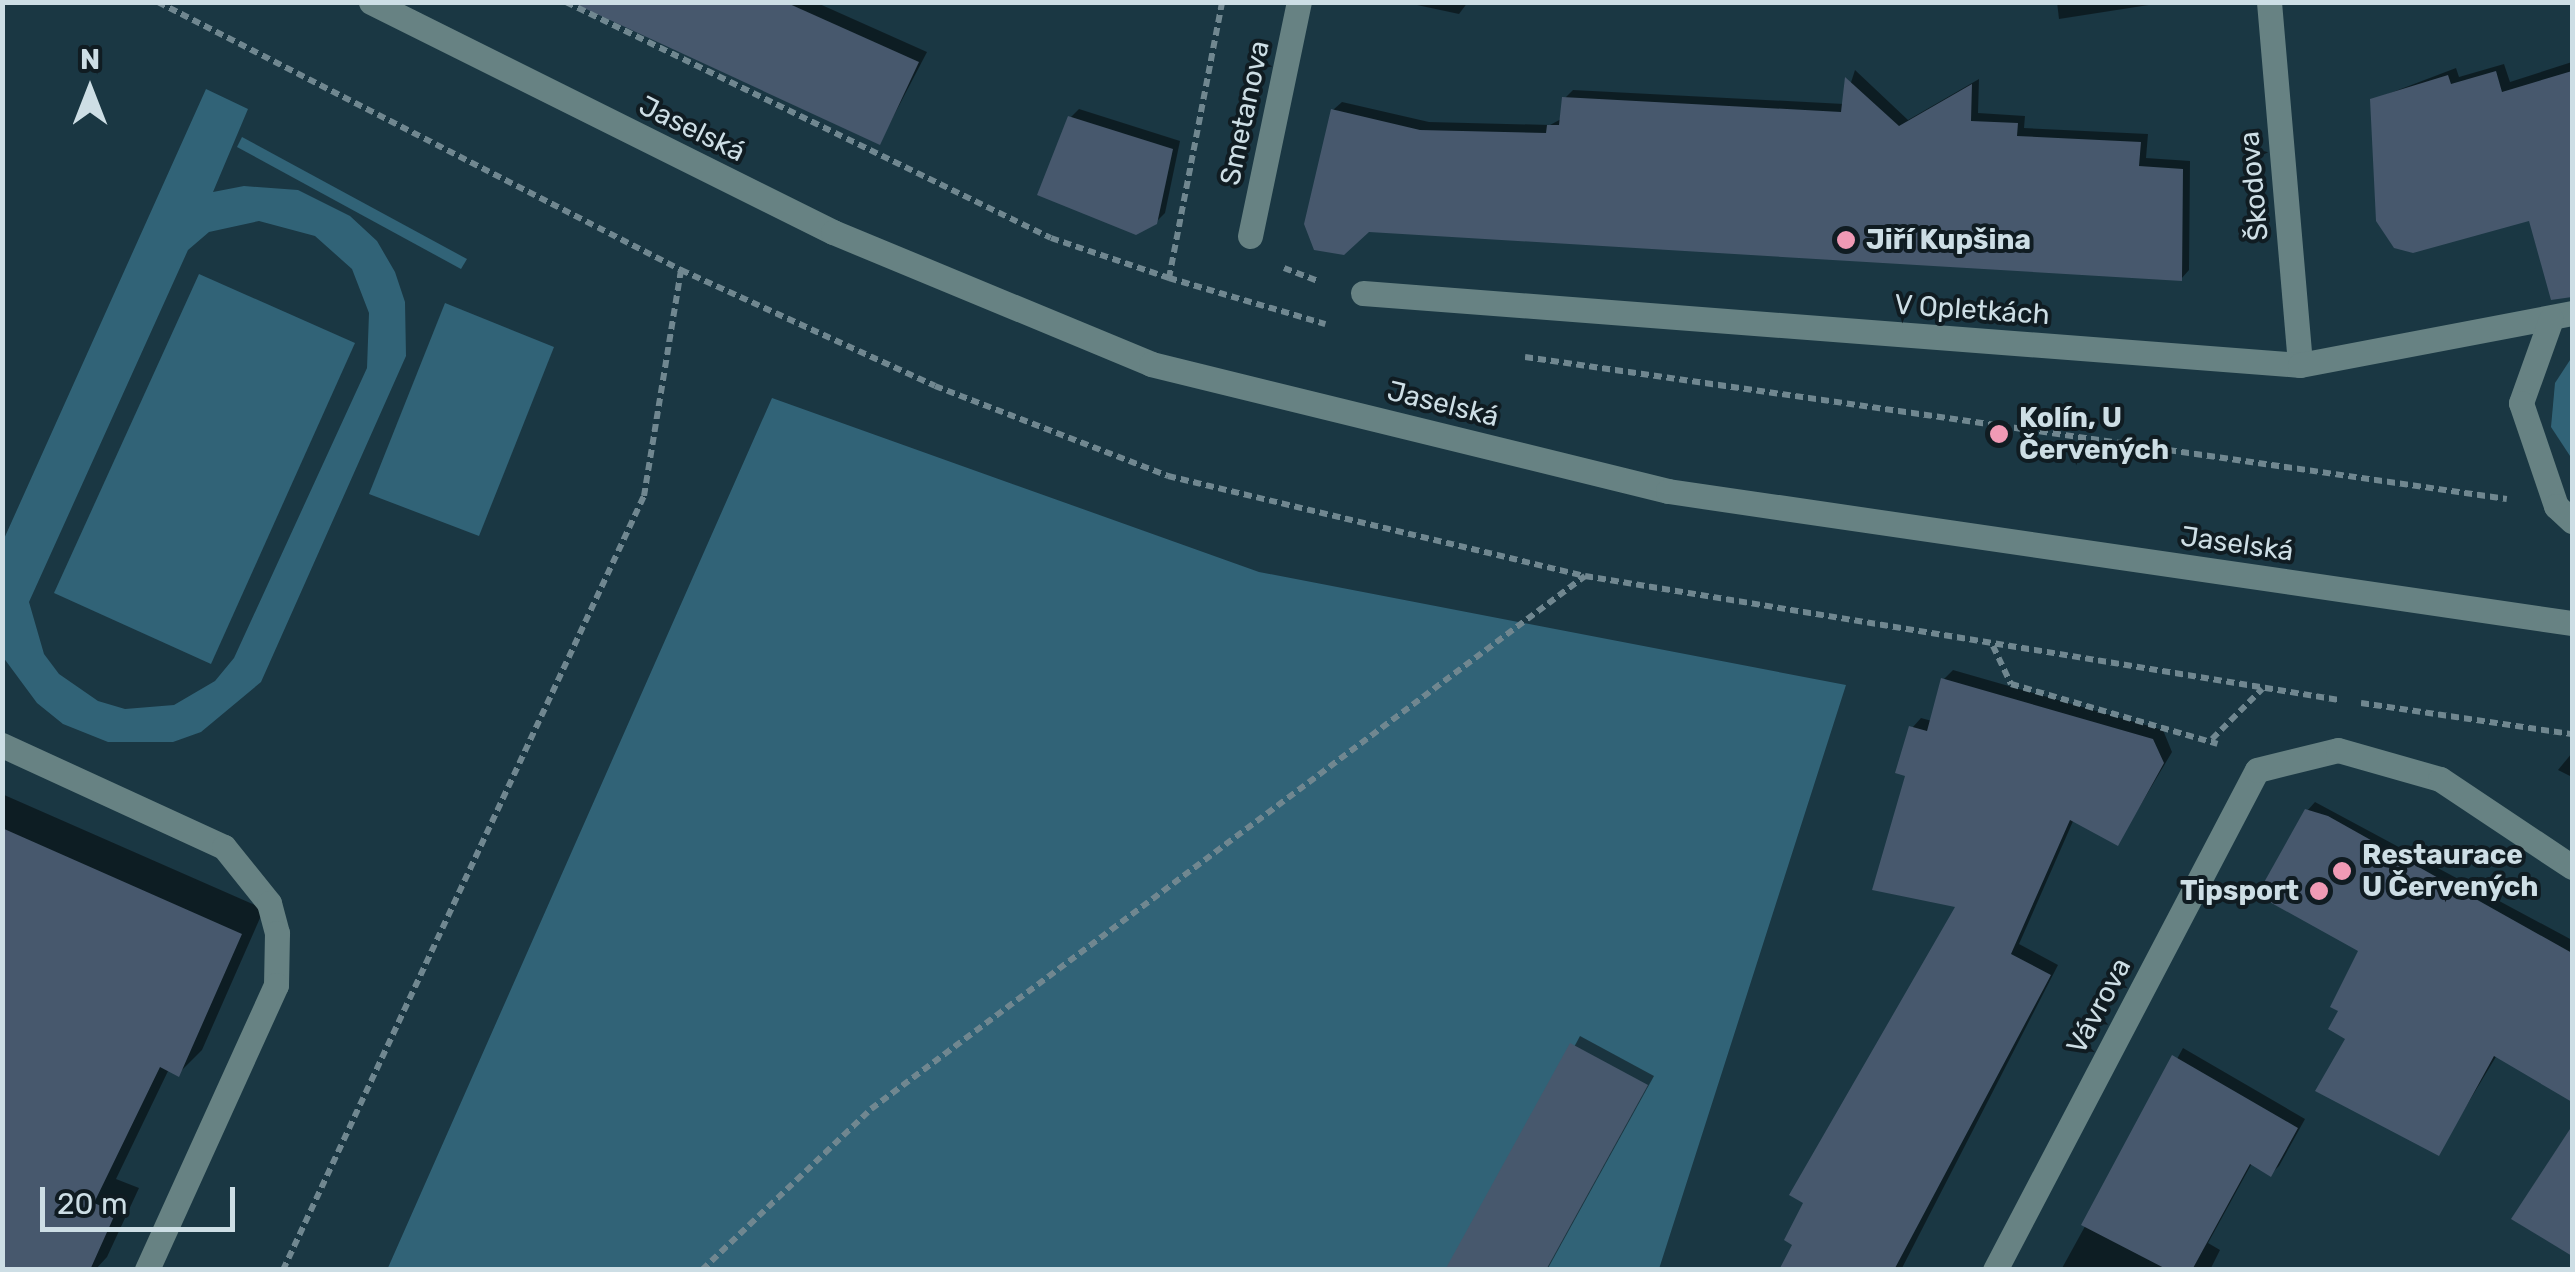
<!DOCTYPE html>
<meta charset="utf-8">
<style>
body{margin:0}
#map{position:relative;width:2575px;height:1272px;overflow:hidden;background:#1a3743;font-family:Rubik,sans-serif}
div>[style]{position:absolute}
.green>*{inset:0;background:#316377}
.shadow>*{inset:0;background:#0007}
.building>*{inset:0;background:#47586d}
.path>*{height:6px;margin-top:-3px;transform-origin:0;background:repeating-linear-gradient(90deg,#708790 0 8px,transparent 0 13px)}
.minor>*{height:25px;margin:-12.5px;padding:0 12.5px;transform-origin:12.5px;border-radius:12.5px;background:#678283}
.dots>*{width:28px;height:28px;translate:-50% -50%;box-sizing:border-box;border:5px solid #101c22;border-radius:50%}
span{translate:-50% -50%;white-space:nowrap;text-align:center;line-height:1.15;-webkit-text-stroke:8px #101c22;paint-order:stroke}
.street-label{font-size:28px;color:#cddee5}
.poi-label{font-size:28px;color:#cddee5;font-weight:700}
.left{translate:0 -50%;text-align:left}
.right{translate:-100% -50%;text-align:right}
.frame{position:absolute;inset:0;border:5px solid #cddee5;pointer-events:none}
.north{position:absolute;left:40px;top:40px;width:100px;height:100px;-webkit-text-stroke:8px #101c22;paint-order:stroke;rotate:0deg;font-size:28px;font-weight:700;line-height:40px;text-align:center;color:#cddee5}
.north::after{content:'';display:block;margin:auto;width:35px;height:45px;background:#cddee5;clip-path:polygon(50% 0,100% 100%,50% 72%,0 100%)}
.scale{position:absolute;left:40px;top:1187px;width:195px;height:45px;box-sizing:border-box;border:5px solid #cddee5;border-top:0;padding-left:12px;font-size:30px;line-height:35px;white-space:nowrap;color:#cddee5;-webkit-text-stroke:8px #101c22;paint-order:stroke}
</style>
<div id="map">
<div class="green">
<i style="clip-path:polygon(evenodd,206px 89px,248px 109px,213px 192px,244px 186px,298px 190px,350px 216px,377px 241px,395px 272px,405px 302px,406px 356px,261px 682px,201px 732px,173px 742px,108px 742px,63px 724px,37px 703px,3px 657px,3px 541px,206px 89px,259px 221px,315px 236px,352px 269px,369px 313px,367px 368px,234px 658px,215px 681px,174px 705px,125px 709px,98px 701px,59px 674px,44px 654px,29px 602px,188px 250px,209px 232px,259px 221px)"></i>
<i style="clip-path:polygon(242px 137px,467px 259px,461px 269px,237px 147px)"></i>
<i style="clip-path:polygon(199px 274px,355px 343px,211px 664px,54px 593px)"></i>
<i style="clip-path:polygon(445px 303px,554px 347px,479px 536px,369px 494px)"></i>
<i style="clip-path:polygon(2572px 357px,2572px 459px,2551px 427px,2555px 383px)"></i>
<i style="clip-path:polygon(772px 398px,1259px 572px,1846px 685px,1659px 1269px,387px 1270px)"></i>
</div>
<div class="shadow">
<i style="clip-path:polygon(584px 2px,815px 2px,927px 52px,880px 142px)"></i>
<i style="clip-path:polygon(1403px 2px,1468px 2px,1459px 14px)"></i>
<i style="clip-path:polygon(2057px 2px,2168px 2px,2059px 19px)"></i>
<i style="clip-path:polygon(2572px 62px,2572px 202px,2413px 250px,2372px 100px,2456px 68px,2459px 77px,2504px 64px,2510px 82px)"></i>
<i style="clip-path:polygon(1855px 70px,1908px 120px,1979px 79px,1978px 113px,2025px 116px,2024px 128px,2148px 134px,2146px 158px,2190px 161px,2189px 270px,2181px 279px,1368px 230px,1333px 110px,1342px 102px,1429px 122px,1550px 125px,1563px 118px,1565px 98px,1573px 90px,1844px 104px)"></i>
<i style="clip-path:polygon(1079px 109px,1180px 141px,1165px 213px,1156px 222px,1070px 118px)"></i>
<i style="clip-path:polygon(1953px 670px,2163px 730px,2172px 752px,2118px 843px,2074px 819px,2019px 944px,2058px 965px,1901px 1270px,1785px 1270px,1959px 905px,1908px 775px,1912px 728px,1921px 718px,1932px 721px,1943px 680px)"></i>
<i style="clip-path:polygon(2572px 753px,2572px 777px,2558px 770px)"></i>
<i style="clip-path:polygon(2px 794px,264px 909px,202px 1050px,178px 1074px,169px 1069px,116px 1179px,139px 1188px,107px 1257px,95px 1270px,2px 1270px)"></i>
<i style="clip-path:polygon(2315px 802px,2572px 940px,2572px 1099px,2497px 1055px,2438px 1153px,2348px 1039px,2342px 1010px,2361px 949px,2307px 811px)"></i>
<i style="clip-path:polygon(1580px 1036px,1654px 1076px,1547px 1270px,1454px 1270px)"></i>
<i style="clip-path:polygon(2183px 1048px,2305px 1119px,2279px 1166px,2271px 1174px,2252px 1163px,2208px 1243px,2220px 1250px,2210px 1270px,2061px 1270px)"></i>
<i style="clip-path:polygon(2572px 1131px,2572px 1253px,2515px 1219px)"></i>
</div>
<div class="building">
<i style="clip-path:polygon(571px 2px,785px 2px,919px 62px,880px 145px)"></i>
<i style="clip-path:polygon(2496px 71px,2502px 92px,2572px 71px,2572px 297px,2551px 300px,2529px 221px,2413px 253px,2394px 248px,2376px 221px,2370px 99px,2448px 75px,2451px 84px)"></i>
<i style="clip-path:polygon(1845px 77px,1899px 126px,1972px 84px,1971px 121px,2018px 123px,2017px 136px,2141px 142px,2139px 166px,2183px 169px,2182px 281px,1369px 232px,1344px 255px,1314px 250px,1304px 224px,1331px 109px,1420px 130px,1546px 133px,1547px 125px,1559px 125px,1562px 97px,1841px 112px)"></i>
<i style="clip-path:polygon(1068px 116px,1173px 149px,1157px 224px,1136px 235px,1037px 195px)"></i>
<i style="clip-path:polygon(1941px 678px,2153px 739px,2164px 763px,2118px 846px,2070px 820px,2011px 954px,2051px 975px,1894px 1270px,1779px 1270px,1792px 1245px,1784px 1240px,1803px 1203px,1789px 1195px,1955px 907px,1872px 890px,1905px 776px,1895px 773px,1909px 726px,1927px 731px)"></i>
<i style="clip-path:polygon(2305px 809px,2328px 816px,2572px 953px,2572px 1102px,2494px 1056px,2439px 1156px,2315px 1091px,2345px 1039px,2328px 1029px,2338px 1011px,2330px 1007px,2358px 951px,2257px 895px)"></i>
<i style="clip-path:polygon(2px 828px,242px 934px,179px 1077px,160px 1067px,94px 1203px,116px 1212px,90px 1270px,2px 1270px)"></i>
<i style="clip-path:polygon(1570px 1043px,1648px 1085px,1546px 1270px,1445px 1270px)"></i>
<i style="clip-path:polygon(2172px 1055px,2298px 1128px,2271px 1177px,2250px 1164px,2192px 1270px,2168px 1270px,2081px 1225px)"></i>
<i style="clip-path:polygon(2572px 1126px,2572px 1256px,2511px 1219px)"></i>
</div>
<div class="path">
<i style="left:158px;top:2px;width:588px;rotate:27.13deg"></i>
<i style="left:566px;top:2px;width:539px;rotate:25.95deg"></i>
<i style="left:1051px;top:238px;width:125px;rotate:18.7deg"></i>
<i style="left:1169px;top:278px;width:281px;rotate:-79.1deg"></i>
<i style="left:1284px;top:268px;width:36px;rotate:21deg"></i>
<i style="left:1169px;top:278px;width:163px;rotate:16.4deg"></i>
<i style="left:1525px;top:357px;width:992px;rotate:8.23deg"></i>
<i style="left:1993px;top:646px;width:42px;rotate:64.7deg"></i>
<i style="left:2011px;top:684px;width:215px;rotate:16.2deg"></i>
<i style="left:2361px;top:703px;width:213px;rotate:8.4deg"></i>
<i style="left:2212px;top:739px;width:71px;rotate:-45deg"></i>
<i style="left:283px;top:1270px;width:854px;rotate:-65deg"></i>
<i style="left:644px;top:496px;width:229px;rotate:-80.7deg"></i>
<i style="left:681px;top:270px;width:279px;rotate:24.5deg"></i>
<i style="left:935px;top:386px;width:250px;rotate:21.1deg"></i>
<i style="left:1168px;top:476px;width:429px;rotate:13.5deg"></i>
<i style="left:1585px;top:576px;width:764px;rotate:9.34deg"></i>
<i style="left:702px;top:1270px;width:233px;rotate:-43.6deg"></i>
<i style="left:871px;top:1109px;width:891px;rotate:-36.74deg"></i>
</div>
<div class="minor">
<i style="left:371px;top:2px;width:516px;rotate:26.47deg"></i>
<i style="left:833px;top:232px;width:344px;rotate:22.5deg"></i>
<i style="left:1151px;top:364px;width:532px;rotate:13.8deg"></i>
<i style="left:1668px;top:491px;width:914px;rotate:8.31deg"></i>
<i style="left:2269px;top:2px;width:364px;rotate:85.1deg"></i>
<i style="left:1250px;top:236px;width:239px;rotate:-78.2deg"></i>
<i style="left:1363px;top:293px;width:940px;rotate:4.39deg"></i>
<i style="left:2300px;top:365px;width:277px;rotate:-10.8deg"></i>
<i style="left:2551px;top:319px;width:89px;rotate:109.7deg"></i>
<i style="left:2521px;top:403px;width:109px;rotate:71.2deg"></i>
<i style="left:2556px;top:506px;width:22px;rotate:43deg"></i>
<i style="left:2px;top:745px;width:244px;rotate:24.7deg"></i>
<i style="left:224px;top:847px;width:72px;rotate:51.2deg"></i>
<i style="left:269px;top:903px;width:31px;rotate:75deg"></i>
<i style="left:277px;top:933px;width:52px;rotate:91.1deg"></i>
<i style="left:276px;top:985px;width:313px;rotate:114.4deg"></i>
<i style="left:1995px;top:1270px;width:564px;rotate:-62.35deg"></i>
<i style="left:2257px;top:770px;width:83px;rotate:-13.9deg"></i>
<i style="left:2338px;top:750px;width:106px;rotate:15.9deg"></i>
<i style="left:2440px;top:779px;width:159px;rotate:33.7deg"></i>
</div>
<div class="dots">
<i style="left:1846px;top:240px;background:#f09ab5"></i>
<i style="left:1999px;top:434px;background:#f09ab5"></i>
<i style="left:2342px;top:871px;background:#f09ab5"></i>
<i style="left:2319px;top:891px;background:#f09ab5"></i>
</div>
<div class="street-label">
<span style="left:1245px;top:113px;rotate:-78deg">Smetanova</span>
<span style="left:692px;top:129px;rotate:26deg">Jaselská</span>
<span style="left:2254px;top:186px;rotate:-95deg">Škodova</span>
<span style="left:1972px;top:310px;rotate:4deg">V Opletkách</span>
<span style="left:1443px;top:404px;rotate:14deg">Jaselská</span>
<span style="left:2237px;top:544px;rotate:8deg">Jaselská</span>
<span style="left:2099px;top:1006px;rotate:-62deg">Vávrova</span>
</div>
<div class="poi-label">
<span class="left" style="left:1866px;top:240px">Jiří Kupšina</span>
<span class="left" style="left:2019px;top:434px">Kolín, U<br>Červených</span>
<span class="left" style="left:2362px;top:871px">Restaurace<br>U Červených</span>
<span class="right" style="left:2299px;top:891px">Tipsport</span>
</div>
<div class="frame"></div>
<div class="north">N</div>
<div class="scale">20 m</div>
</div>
